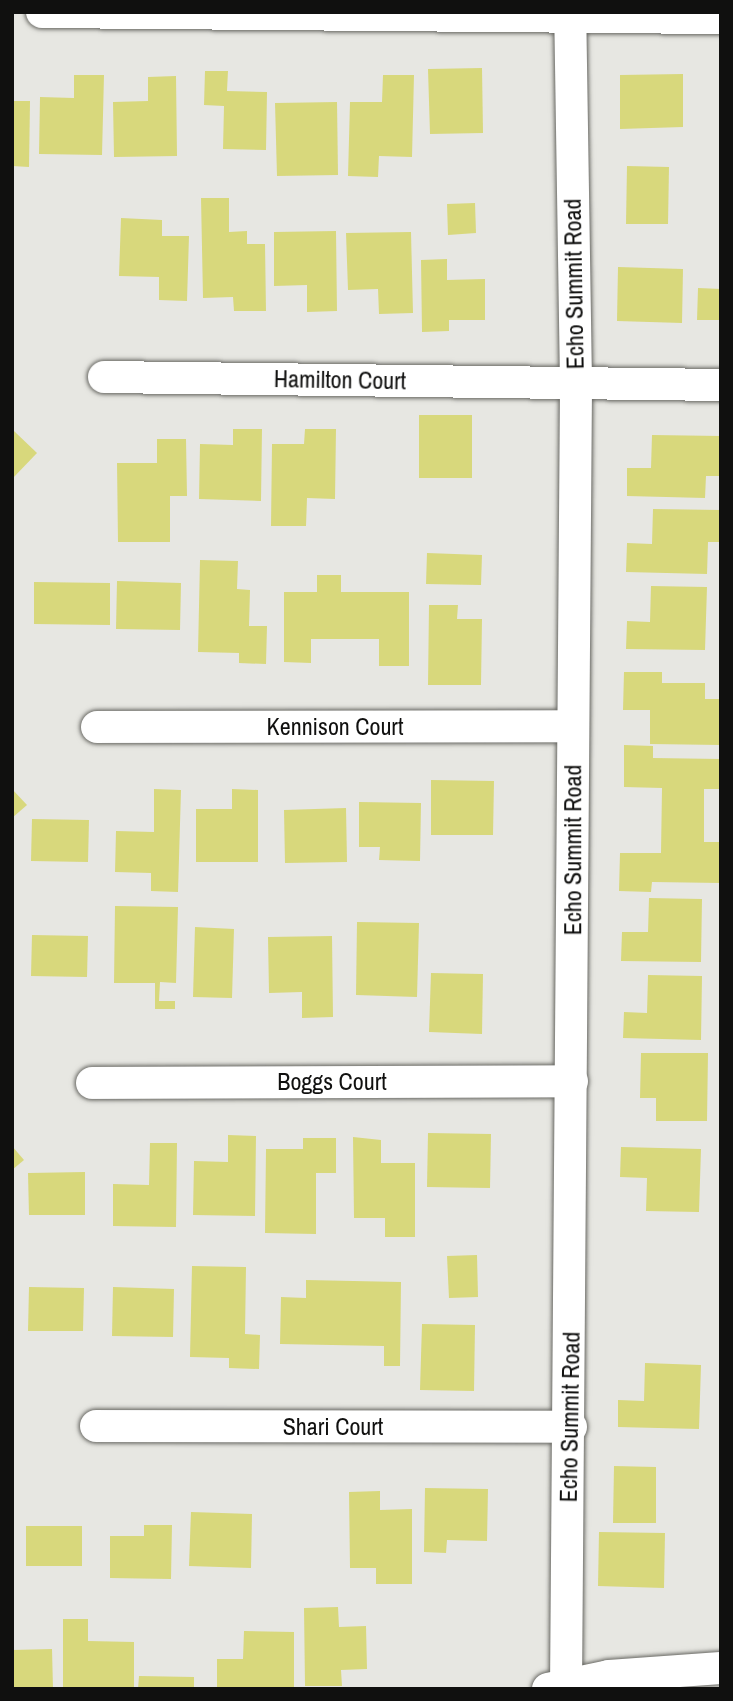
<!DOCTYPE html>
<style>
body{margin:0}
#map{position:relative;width:733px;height:1701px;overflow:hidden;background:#e7e7e2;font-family:"Archivo Narrow",sans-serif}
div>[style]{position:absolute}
.building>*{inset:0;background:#d8d87c}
.roads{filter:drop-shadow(0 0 2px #686863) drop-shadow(0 0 2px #686863)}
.minor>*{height:32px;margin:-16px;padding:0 16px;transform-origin:16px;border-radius:16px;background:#fff}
span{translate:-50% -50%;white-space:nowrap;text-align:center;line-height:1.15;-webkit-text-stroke:5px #fff;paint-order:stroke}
.street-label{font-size:24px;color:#10100f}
.frame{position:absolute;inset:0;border:14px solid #10100f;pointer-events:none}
</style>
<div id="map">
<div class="building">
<i style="clip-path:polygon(482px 68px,483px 133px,430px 134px,428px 69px)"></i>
<i style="clip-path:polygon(205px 71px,228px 71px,227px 91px,267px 92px,266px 150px,223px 149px,224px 106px,204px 105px)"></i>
<i style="clip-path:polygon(683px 74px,683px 127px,620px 129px,620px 75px)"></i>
<i style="clip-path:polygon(74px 75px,104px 75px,102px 155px,39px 154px,40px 97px,74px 98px)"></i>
<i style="clip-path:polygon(383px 75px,414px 75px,412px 157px,379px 156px,378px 177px,348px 176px,350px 102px,382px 102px)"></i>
<i style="clip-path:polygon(176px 76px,177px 156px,114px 157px,113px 102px,148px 101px,148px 77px)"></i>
<i style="clip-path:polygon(12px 101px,30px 101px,29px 167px,12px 166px)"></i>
<i style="clip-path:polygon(337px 102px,338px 175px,277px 176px,275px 103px)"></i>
<i style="clip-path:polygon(627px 166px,669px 167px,668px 224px,626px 224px)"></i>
<i style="clip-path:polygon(201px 198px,229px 198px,229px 232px,247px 231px,247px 244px,265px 244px,266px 311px,234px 311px,233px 297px,203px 298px)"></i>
<i style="clip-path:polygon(475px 203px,476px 233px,448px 235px,447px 204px)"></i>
<i style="clip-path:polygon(121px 218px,162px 220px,162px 236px,189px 236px,187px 301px,159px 300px,159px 277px,119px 276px)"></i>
<i style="clip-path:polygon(336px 231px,337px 311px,307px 312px,307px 285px,274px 286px,274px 232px)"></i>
<i style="clip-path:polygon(411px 232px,413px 313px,379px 314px,378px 289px,348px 290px,346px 233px)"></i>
<i style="clip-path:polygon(447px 259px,447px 280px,485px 279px,485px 320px,449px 320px,449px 331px,422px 332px,421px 260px)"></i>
<i style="clip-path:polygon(618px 267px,683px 269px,682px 323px,617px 321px)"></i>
<i style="clip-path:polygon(698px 288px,721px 289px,721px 320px,697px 320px)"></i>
<i style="clip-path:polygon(419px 415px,472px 415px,472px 478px,419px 478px)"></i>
<i style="clip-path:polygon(233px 429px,262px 429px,261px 501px,199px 499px,200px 444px,233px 445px)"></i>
<i style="clip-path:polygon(305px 429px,336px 429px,335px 499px,307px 498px,306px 526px,271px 526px,272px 444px,304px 444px)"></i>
<i style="clip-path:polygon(14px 431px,37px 453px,12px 479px,12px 433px)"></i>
<i style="clip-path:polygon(652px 435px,721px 436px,721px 476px,706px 476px,705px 498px,627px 496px,627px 468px,651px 468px)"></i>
<i style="clip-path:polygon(157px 439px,186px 439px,187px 496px,170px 496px,170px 542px,118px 542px,117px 463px,157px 463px)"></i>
<i style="clip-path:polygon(653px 509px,721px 510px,721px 542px,708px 542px,707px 574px,626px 572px,627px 543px,652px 544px)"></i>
<i style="clip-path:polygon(427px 553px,482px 555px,481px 585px,426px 584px)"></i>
<i style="clip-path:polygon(200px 560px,238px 561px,237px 589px,250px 590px,249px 626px,267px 626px,266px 664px,239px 663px,239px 653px,198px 652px)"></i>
<i style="clip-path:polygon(317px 575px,341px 575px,341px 592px,409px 592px,409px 666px,379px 666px,379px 639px,311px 639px,311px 663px,284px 662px,284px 592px,317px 592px)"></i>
<i style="clip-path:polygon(117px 581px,181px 583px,180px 630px,116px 629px)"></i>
<i style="clip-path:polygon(34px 582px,110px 583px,110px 625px,34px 624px)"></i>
<i style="clip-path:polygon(651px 586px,707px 587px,705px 650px,626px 649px,627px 621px,650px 622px)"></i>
<i style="clip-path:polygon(429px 605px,458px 605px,457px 619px,482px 619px,481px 685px,428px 685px)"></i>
<i style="clip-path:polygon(624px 672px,662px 672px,662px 683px,705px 683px,705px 699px,721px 699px,721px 745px,650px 744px,650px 710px,623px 710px)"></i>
<i style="clip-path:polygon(624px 745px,653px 746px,653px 758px,721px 759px,721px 789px,704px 789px,704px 842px,721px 842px,721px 883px,652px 882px,651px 892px,619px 891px,620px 853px,661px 853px,662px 788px,624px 787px)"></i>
<i style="clip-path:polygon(431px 780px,494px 781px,493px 835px,431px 835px)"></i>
<i style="clip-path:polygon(12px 789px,27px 805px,12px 818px)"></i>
<i style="clip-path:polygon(154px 789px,181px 790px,178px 892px,151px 891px,151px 873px,115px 872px,116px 831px,154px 832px)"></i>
<i style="clip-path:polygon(232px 789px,258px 790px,258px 862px,196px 862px,196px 809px,232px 809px)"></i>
<i style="clip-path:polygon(359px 802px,421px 803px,420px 861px,379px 860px,380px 847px,359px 847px)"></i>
<i style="clip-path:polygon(346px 808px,347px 862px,285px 863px,284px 810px)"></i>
<i style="clip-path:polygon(32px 819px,89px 820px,88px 862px,31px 861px)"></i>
<i style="clip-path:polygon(649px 898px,702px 899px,701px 962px,621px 961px,622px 932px,648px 932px)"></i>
<i style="clip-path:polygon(115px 906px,178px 907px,176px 983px,160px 982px,159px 1001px,175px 1001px,175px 1009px,155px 1009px,155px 983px,114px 983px)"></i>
<i style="clip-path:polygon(357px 922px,419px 923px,417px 997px,356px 995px)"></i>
<i style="clip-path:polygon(195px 927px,234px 929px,232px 998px,193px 997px)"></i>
<i style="clip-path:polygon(32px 935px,88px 936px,87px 977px,31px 976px)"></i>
<i style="clip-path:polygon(332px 936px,333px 1017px,302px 1018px,302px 992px,269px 993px,268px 937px)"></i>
<i style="clip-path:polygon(431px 973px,483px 974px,482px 1034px,429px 1032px)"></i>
<i style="clip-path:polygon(648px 975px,702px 976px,701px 1040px,623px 1038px,624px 1012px,647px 1013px)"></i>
<i style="clip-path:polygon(641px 1053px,708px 1053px,707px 1121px,656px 1121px,656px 1098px,640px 1098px)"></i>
<i style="clip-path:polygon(428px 1133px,491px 1134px,490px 1188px,427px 1187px)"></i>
<i style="clip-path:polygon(228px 1135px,256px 1136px,255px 1216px,193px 1215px,194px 1161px,228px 1162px)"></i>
<i style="clip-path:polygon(353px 1137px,381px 1140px,381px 1163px,415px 1163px,415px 1237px,385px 1237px,385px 1218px,354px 1218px)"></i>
<i style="clip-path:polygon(303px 1138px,336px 1138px,336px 1173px,316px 1173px,316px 1234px,265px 1233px,266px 1149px,303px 1149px)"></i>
<i style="clip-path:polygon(150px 1143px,177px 1143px,176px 1227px,113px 1226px,113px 1184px,149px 1185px)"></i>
<i style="clip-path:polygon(12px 1146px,24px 1160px,12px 1170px)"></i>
<i style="clip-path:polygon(621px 1147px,701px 1149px,699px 1212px,646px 1211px,647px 1178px,620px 1177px)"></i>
<i style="clip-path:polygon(85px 1172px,85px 1215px,29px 1215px,28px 1173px)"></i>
<i style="clip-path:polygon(477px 1255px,478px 1297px,449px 1298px,447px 1256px)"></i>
<i style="clip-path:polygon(192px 1266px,246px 1267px,245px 1334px,260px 1335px,259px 1369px,229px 1368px,229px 1358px,190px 1357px)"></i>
<i style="clip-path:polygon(306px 1280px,401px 1282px,400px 1366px,384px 1366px,384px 1346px,280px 1344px,281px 1297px,306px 1298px)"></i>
<i style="clip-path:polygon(29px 1287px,84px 1288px,83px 1331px,28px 1331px)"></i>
<i style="clip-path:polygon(113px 1287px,174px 1289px,173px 1337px,112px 1336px)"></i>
<i style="clip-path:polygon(422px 1324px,475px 1325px,474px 1391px,420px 1390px)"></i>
<i style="clip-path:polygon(645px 1363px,701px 1365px,699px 1429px,618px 1427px,618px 1400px,644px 1401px)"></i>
<i style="clip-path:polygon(614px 1466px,656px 1467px,656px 1523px,613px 1523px)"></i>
<i style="clip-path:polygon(425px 1488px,488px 1489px,487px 1541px,447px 1540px,446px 1553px,424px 1552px)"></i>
<i style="clip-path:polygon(380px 1491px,380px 1510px,412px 1509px,412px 1584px,376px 1584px,376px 1568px,350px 1568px,349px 1492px)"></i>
<i style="clip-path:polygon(191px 1512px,252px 1514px,251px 1568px,189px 1566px)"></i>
<i style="clip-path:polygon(144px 1525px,172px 1525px,171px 1579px,110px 1578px,110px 1536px,144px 1536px)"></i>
<i style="clip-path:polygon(26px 1526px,82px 1526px,82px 1566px,26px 1566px)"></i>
<i style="clip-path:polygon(599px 1532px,665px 1533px,664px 1588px,598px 1586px)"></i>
<i style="clip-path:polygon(338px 1607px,339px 1627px,366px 1626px,367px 1669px,341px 1670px,342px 1686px,305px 1686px,304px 1608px)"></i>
<i style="clip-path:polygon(63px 1619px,88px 1619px,88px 1641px,134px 1642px,134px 1689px,63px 1689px)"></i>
<i style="clip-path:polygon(244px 1631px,294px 1632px,294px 1689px,217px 1689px,217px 1659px,243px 1659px)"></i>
<i style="clip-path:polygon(52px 1649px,53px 1689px,12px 1689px,12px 1650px)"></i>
<i style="clip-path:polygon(139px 1676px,194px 1677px,194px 1689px,138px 1689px)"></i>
</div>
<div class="roads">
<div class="minor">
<i style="left:42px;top:12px;width:679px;rotate:0.51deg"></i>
<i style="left:104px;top:377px;width:617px;rotate:0.74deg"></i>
<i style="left:97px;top:727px;width:476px;rotate:-0.1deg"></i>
<i style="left:92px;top:1083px;width:480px;rotate:-0.2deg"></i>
<i style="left:96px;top:1426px;width:475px;rotate:0.1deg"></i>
<i style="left:548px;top:1689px;width:62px;rotate:-12deg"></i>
<i style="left:609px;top:1676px;width:112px;rotate:-4.1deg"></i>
<i style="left:566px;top:1689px;width:1306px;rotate:-89.56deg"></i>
<i style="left:576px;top:383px;width:371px;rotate:-90.9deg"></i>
</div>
</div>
<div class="street-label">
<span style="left:574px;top:284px;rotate:-91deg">Echo Summit Road</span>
<span style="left:340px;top:380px;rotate:1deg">Hamilton Court</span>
<span style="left:335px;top:727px">Kennison Court</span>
<span style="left:573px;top:850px;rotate:-90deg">Echo Summit Road</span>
<span style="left:332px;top:1082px">Boggs Court</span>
<span style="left:570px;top:1417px;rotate:-89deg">Echo Summit Road</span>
<span style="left:333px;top:1427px">Shari Court</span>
</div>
<div class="frame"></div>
</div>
